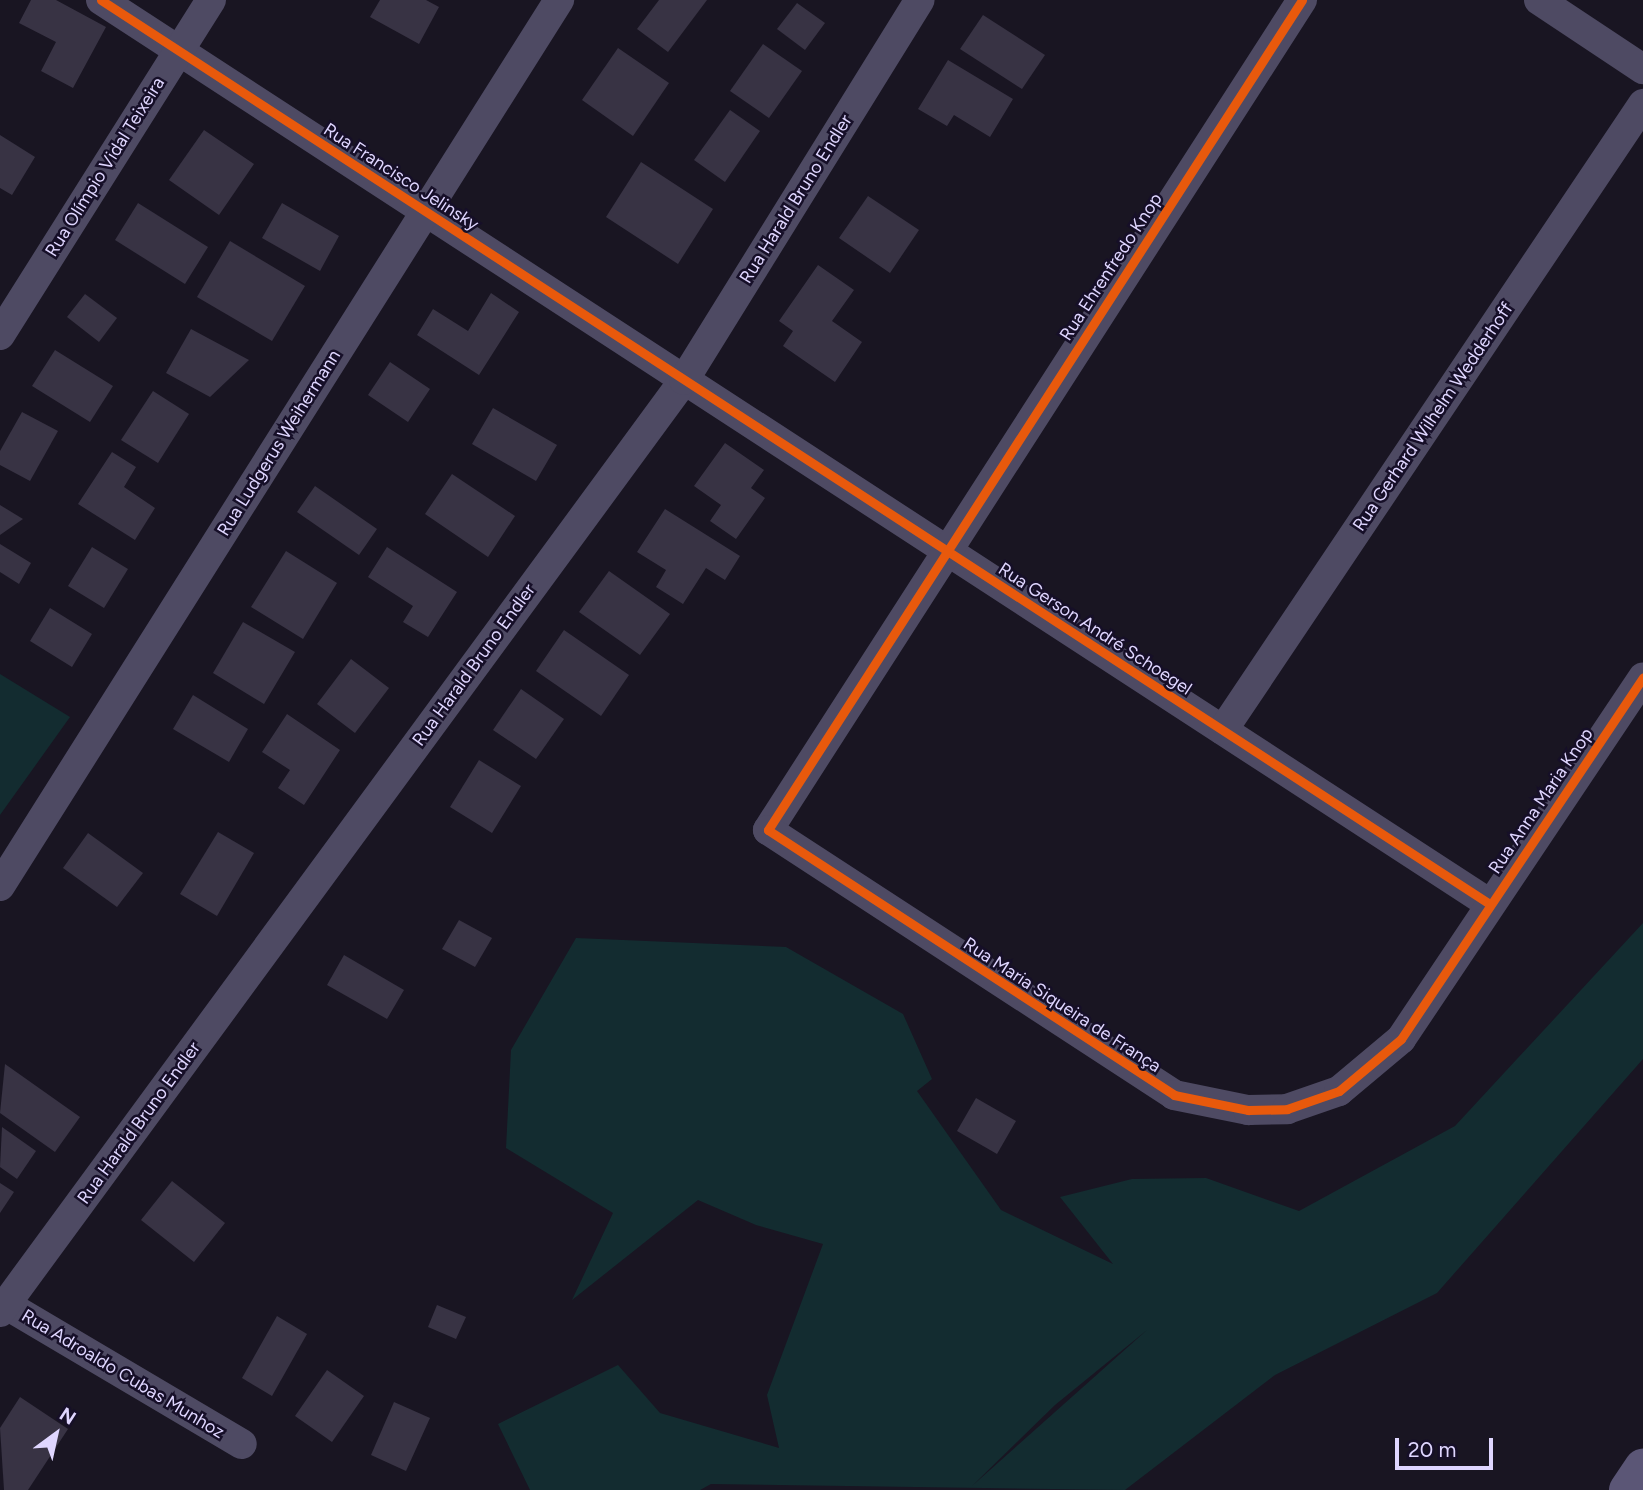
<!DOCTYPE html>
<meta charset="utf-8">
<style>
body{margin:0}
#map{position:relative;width:1643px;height:1490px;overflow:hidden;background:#191522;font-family:Figtree,sans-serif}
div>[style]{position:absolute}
.green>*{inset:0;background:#132c30}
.building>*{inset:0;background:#383344}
.minor>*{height:30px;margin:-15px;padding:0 15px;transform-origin:15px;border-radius:15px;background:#4e4a63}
.secondary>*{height:38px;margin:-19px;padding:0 19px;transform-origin:19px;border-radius:19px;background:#5b5676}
.cycleway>*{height:9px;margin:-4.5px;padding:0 4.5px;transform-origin:4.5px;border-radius:4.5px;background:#e8590c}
span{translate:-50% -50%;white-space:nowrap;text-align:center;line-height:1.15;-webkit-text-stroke:5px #160f28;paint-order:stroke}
.street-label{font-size:18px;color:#dfd6ff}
.north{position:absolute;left:21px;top:1399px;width:70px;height:70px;-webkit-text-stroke:5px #160f28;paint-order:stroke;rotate:33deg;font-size:19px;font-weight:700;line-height:28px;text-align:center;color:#dfd6ff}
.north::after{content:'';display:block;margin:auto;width:24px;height:32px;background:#dfd6ff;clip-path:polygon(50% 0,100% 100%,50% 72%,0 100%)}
.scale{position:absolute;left:1395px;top:1438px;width:98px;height:32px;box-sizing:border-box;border:4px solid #dfd6ff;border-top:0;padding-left:9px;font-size:21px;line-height:24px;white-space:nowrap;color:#dfd6ff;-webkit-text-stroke:5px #160f28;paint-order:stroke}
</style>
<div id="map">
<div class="green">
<i style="clip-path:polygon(0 674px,70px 717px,0 815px)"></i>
<i style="clip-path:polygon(evenodd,1643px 923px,1643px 1059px,1437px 1293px,1275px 1375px,1125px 1490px,711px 1484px,700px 1490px,530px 1490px,498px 1424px,618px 1365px,660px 1413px,779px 1448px,767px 1395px,823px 1244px,756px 1225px,698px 1200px,572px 1300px,613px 1213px,506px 1148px,511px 1050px,576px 938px,786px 947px,903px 1014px,932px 1079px,917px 1091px,1001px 1210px,1113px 1264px,1060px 1197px,1132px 1179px,1206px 1178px,1299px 1211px,1455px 1126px,1643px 923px,1147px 1330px,972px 1486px,1055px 1405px,1147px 1330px)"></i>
</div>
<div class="building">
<i style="clip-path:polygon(31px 0,56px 0,106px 27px,73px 88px,41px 71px,56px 42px,19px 23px)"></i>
<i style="clip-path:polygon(380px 0,426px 0,439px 7px,419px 44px,370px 17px)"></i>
<i style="clip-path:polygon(659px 0,707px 0,668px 52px,637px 29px)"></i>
<i style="clip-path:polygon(797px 3px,825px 23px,805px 50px,777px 29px)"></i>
<i style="clip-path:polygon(983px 15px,1045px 55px,1022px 89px,960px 49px)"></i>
<i style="clip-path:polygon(763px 44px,802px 71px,769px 118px,730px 91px)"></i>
<i style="clip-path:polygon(618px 48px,669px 83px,633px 136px,582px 100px)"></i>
<i style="clip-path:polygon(948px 60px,1013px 99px,990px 137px,954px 115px,947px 126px,918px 109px)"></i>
<i style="clip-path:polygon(730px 110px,760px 131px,725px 182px,694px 160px)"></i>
<i style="clip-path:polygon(204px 130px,254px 164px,219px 215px,169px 180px)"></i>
<i style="clip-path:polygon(0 135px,35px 157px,12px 195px,0 188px)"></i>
<i style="clip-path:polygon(641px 162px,713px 209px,678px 264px,606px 217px)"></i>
<i style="clip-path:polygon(868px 196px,919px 230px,890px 273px,839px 238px)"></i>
<i style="clip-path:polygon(138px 203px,208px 247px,185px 284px,115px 240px)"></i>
<i style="clip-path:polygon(282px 203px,339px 236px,320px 271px,262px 238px)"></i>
<i style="clip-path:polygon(230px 241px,305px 286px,272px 341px,197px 297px)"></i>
<i style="clip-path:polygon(818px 265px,854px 290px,832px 321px,862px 342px,835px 382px,783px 346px,793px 331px,779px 321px)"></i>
<i style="clip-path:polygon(491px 293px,519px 312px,479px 375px,417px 335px,433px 309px,468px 331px)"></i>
<i style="clip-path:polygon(85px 294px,117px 318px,99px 342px,67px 317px)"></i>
<i style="clip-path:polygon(191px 329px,249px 360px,210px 397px,166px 373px)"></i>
<i style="clip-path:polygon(55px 350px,113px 386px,90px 422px,32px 386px)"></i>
<i style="clip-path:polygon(390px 362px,430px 389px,408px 422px,368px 395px)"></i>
<i style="clip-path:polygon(153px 391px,189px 414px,158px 463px,121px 440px)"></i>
<i style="clip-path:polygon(493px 408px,557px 445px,536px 481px,472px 444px)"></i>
<i style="clip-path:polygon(22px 412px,58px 431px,30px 481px,0 465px,0 451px)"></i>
<i style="clip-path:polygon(725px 443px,764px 470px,751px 488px,765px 498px,736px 539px,710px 521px,721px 505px,694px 486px)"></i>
<i style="clip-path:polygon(112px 452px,136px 467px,124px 487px,155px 508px,135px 540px,78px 504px)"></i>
<i style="clip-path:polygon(452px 474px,515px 516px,488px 557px,425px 514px)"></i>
<i style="clip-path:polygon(315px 486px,377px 529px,359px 555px,297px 512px)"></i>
<i style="clip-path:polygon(0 505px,23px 519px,0 535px)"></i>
<i style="clip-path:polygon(665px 509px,740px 556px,725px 580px,706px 568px,683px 604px,656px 587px,666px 570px,637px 552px)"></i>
<i style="clip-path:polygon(0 544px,31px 563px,19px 584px,0 572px)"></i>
<i style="clip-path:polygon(92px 547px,128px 569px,104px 608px,68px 586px)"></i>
<i style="clip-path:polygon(387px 547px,457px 592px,428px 637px,403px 622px,413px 606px,368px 577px)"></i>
<i style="clip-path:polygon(286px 551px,337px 583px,303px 639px,251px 607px)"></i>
<i style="clip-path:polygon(609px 571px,670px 614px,640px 655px,579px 612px)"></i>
<i style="clip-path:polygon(50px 608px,92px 634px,72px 667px,30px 641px)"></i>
<i style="clip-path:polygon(243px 622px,295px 652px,264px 704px,213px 673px)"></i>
<i style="clip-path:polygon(564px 630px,629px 675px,601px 716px,536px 671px)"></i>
<i style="clip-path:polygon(351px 659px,389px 688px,355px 733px,317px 704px)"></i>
<i style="clip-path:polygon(521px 689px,564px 719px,536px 759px,493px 730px)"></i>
<i style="clip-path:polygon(193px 695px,248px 729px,229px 762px,173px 729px)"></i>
<i style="clip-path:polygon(287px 714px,340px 750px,304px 805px,278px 788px,290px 770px,262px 752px)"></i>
<i style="clip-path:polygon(479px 760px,521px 786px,492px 833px,450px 807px)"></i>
<i style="clip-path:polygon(218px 832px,254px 853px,217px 916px,180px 894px)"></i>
<i style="clip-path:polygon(88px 833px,143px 873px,117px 907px,63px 868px)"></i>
<i style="clip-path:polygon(459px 920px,492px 938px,475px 967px,442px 949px)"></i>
<i style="clip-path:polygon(344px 955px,404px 990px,387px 1019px,327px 985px)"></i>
<i style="clip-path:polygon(5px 1064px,80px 1117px,55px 1152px,0 1113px)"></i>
<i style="clip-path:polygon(976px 1098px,1016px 1121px,997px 1154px,957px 1131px)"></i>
<i style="clip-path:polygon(2px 1127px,36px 1151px,17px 1179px,0 1167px)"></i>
<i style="clip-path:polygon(172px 1181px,225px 1223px,194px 1262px,141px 1220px)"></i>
<i style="clip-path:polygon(0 1183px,14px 1192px,0 1213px)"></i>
<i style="clip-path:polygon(437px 1305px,466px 1317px,456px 1339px,428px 1327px)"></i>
<i style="clip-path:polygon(277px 1316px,307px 1334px,272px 1396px,242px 1378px)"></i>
<i style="clip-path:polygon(327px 1370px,364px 1396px,332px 1442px,295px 1416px)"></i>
<i style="clip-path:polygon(20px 1397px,68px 1429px,28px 1490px,4px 1490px,0 1428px)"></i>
<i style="clip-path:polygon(394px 1402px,430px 1418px,406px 1471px,371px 1455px)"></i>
</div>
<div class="minor">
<i style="left:101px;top:0;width:1657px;rotate:33.06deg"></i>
<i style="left:1302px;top:0;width:987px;rotate:122.76deg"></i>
<i style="left:768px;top:830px;width:485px;rotate:33.1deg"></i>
<i style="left:1174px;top:1095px;width:76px;rotate:11.5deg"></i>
<i style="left:1248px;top:1110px;width:39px;rotate:-1deg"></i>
<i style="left:1287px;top:1109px;width:55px;rotate:-19.1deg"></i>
<i style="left:1339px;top:1091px;width:81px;rotate:-40deg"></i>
<i style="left:1401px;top:1039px;width:435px;rotate:-56.2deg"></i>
<i style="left:1539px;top:0;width:125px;rotate:33.6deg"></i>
<i style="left:0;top:335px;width:396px;rotate:-57.8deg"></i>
<i style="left:1223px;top:730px;width:754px;rotate:-56.14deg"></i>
<i style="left:0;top:886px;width:1048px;rotate:-57.75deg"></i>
<i style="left:5px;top:1304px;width:275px;rotate:30.6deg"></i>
<i style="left:0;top:1312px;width:1156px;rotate:-53.72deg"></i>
<i style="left:684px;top:380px;width:447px;rotate:-58.2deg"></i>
</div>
<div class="secondary">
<i style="left:1628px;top:1490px;width:27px;rotate:-56deg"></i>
</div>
<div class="cycleway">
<i style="left:101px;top:0;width:1657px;rotate:33.06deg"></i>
<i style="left:1302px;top:0;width:987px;rotate:122.76deg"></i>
<i style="left:768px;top:830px;width:485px;rotate:33.1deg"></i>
<i style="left:1174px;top:1095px;width:76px;rotate:11.5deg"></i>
<i style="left:1248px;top:1110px;width:39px;rotate:-1deg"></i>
<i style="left:1287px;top:1109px;width:55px;rotate:-19.1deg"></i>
<i style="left:1339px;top:1091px;width:81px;rotate:-40deg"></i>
<i style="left:1401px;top:1039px;width:435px;rotate:-56.2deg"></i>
</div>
<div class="street-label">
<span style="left:105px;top:167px;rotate:-58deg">Rua Olímpio Vidal Teixeira</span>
<span style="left:401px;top:177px;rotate:33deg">Rua Francisco Jelinsky</span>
<span style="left:796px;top:199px;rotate:-58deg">Rua Harald Bruno Endler</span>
<span style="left:1111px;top:267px;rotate:-57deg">Rua Ehrenfredo Knop</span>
<span style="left:1433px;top:417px;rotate:-56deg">Rua Gerhard Wilhelm Wedderhoff</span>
<span style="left:279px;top:443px;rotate:-58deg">Rua Ludgerus Weihermann</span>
<span style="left:1095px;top:629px;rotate:33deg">Rua Gerson André Schoegel</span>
<span style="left:474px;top:665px;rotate:-54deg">Rua Harald Bruno Endler</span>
<span style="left:1541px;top:801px;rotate:-56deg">Rua Anna Maria Knop</span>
<span style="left:1062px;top:1005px;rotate:33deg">Rua Maria Siqueira de França</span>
<span style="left:139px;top:1123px;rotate:-54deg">Rua Harald Bruno Endler</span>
<span style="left:123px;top:1374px;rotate:31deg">Rua Adroaldo Cubas Munhoz</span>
</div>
<div class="north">N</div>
<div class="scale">20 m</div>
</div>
